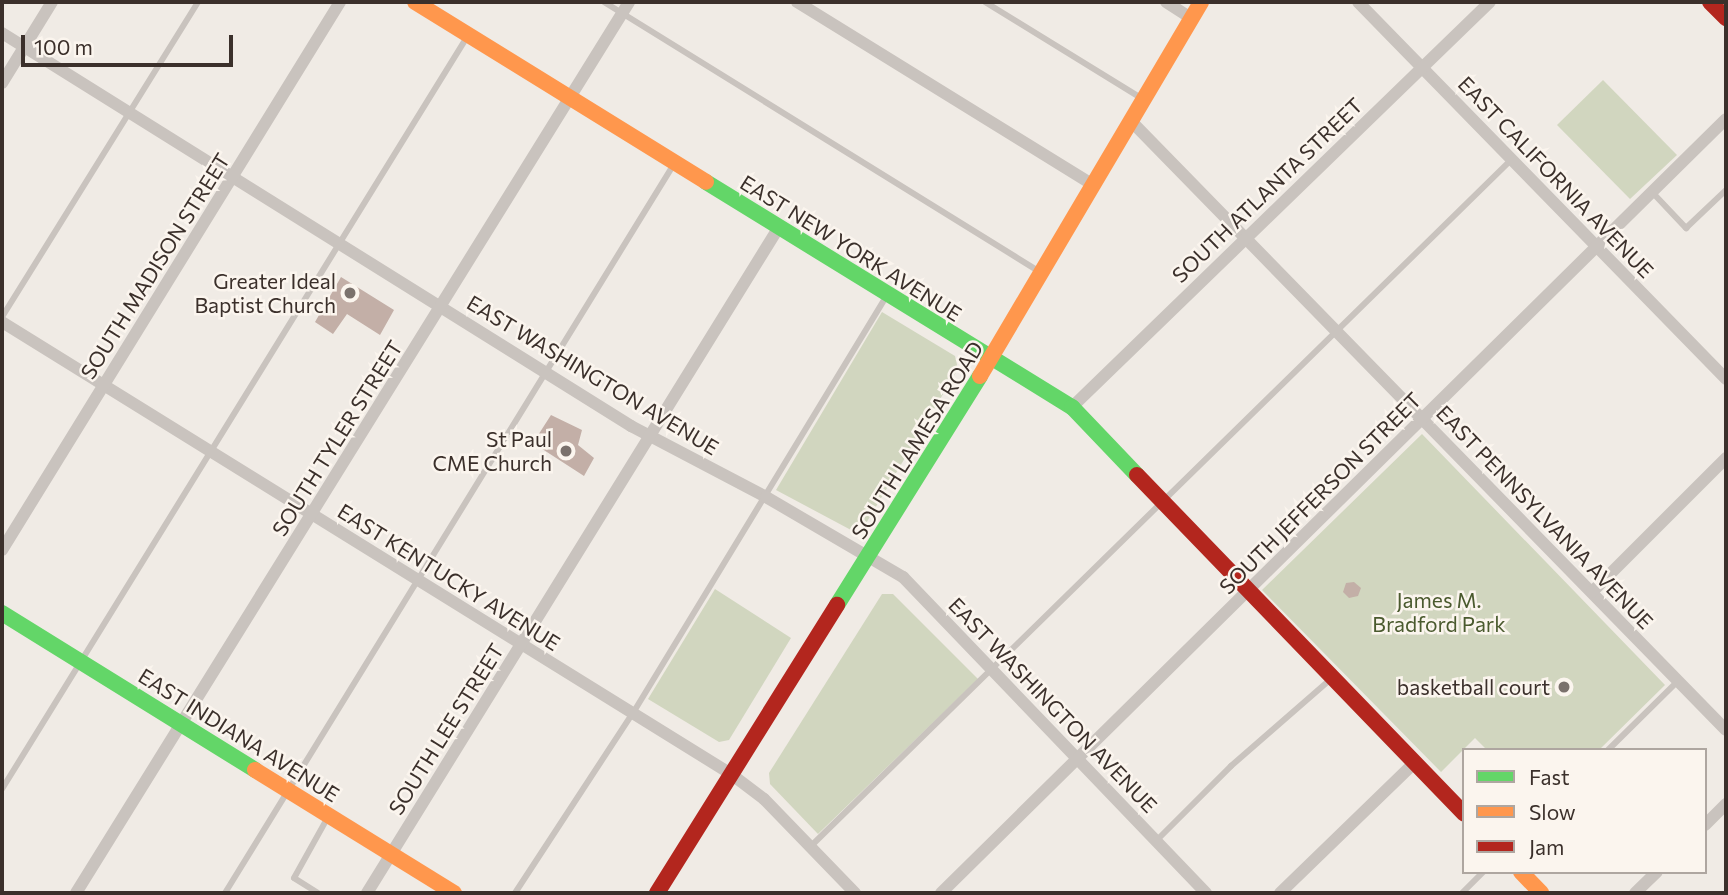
<!DOCTYPE html>
<style>
body{margin:0}
#map{position:relative;width:1728px;height:895px;overflow:hidden;background:#f0ebe5;font-family:Commissioner,sans-serif}
div>[style]{position:absolute}
.green>*{inset:0;background:#d1d6bf}
.building>*{inset:0;background:#c3afa7}
.lane>*{height:6px;margin:-3px;padding:0 3px;transform-origin:3px;border-radius:3px;background:#c9c3be}
.street>*{height:12px;margin:-6px;padding:0 6px;transform-origin:6px;border-radius:6px;background:#c9c3be}
.fast>*{height:16px;margin:-8px;padding:0 8px;transform-origin:8px;border-radius:8px;background:#63d668}
.slow>*{height:16px;margin:-8px;padding:0 8px;transform-origin:8px;border-radius:8px;background:#ff974d}
.jam>*{height:16px;margin:-8px;padding:0 8px;transform-origin:8px;border-radius:8px;background:#b3261e}
.dots>*{width:19px;height:19px;translate:-50% -50%;box-sizing:border-box;border:4px solid #fbf5ee;border-radius:50%}
span{translate:-50% -50%;white-space:nowrap;text-align:center;line-height:1.15;-webkit-text-stroke:5px #fbf5ee;paint-order:stroke}
.street-label{font-size:21px;color:#3b302b}
.poi-label{font-size:21px;color:#3b302b}
.right{translate:-100% -50%;text-align:right}
.park-label{font-size:21px;color:#4a5a2e}
.frame{position:absolute;inset:0;border:4px solid #3b302b;pointer-events:none}
.legend{position:absolute;left:1462px;top:748px;width:245px;height:126px;box-sizing:border-box;background:#fbf5ee;border:2px solid #aea6a0;margin:0;padding:9px 12px;list-style:none;font-size:21px;color:#3b302b}
.legend li{display:flex;align-items:center;gap:14px;height:35px}
.legend b{width:35px;border:2px solid #aea6a0}
.scale{position:absolute;left:21px;top:35px;width:212px;height:32px;box-sizing:border-box;border:4px solid #3b302b;border-top:0;padding-left:9px;font-size:21px;line-height:24px;white-space:nowrap;color:#3b302b;-webkit-text-stroke:5px #fbf5ee;paint-order:stroke}
</style>
<div id="map">
<div class="green">
<i style="clip-path:polygon(1603px 80px,1677px 155px,1630px 199px,1557px 125px)"></i>
<i style="clip-path:polygon(882px 312px,955px 356px,958px 369px,865px 525px,851px 530px,776px 490px)"></i>
<i style="clip-path:polygon(1422px 434px,1665px 685px,1599px 750px,1487px 750px,1475px 738px,1441px 772px,1262px 590px)"></i>
<i style="clip-path:polygon(715px 589px,791px 638px,729px 740px,719px 742px,648px 699px)"></i>
<i style="clip-path:polygon(882px 594px,893px 594px,978px 679px,818px 834px,770px 784px,769px 773px)"></i>
</div>
<div class="building">
<i style="clip-path:polygon(341px 277px,394px 310px,380px 335px,347px 314px,333px 334px,315px 322px)"></i>
<i style="clip-path:polygon(551px 415px,582px 430px,578px 445px,594px 458px,584px 476px,533px 443px)"></i>
<i style="clip-path:polygon(1354px 582px,1361px 588px,1358px 596px,1349px 598px,1343px 592px,1346px 583px)"></i>
</div>
<div class="lane">
<i style="left:604px;top:2px;width:513px;rotate:31.77deg"></i>
<i style="left:985px;top:2px;width:183px;rotate:31.6deg"></i>
<i style="left:1652px;top:192px;width:50px;rotate:46.6deg"></i>
<i style="left:1686px;top:228px;width:55px;rotate:-43.5deg"></i>
<i style="left:2px;top:317px;width:371px;rotate:-58.1deg"></i>
<i style="left:1608px;top:750px;width:98px;rotate:-44.6deg"></i>
<i style="left:2px;top:789px;width:884px;rotate:-58.27deg"></i>
<i style="left:1156px;top:841px;width:106px;rotate:-45deg"></i>
<i style="left:1231px;top:766px;width:134px;rotate:-41.1deg"></i>
<i style="left:810px;top:847px;width:982px;rotate:-44.42deg"></i>
<i style="left:225px;top:893px;width:856px;rotate:-58.37deg"></i>
<i style="left:318px;top:893px;width:28px;rotate:-148deg"></i>
<i style="left:294px;top:878px;width:70px;rotate:-60.9deg"></i>
<i style="left:515px;top:893px;width:215px;rotate:-56.8deg"></i>
<i style="left:633px;top:713px;width:489px;rotate:-58.7deg"></i>
<i style="left:1462px;top:893px;width:30px;rotate:-45deg"></i>
</div>
<div class="street">
<i style="left:797px;top:2px;width:348px;rotate:31.7deg"></i>
<i style="left:1166px;top:2px;width:30px;rotate:33deg"></i>
<i style="left:1358px;top:2px;width:527px;rotate:45.69deg"></i>
<i style="left:2px;top:33px;width:742px;rotate:32deg"></i>
<i style="left:631px;top:426px;width:153px;rotate:27.7deg"></i>
<i style="left:766px;top:497px;width:159px;rotate:30.3deg"></i>
<i style="left:903px;top:577px;width:438px;rotate:46.2deg"></i>
<i style="left:2px;top:83px;width:95px;rotate:-58.3deg"></i>
<i style="left:1131px;top:121px;width:851px;rotate:45.67deg"></i>
<i style="left:2px;top:322px;width:858px;rotate:31.8deg"></i>
<i style="left:731px;top:774px;width:41px;rotate:37.1deg"></i>
<i style="left:764px;top:799px;width:131px;rotate:45.9deg"></i>
<i style="left:1072px;top:407px;width:582px;rotate:-44.1deg"></i>
<i style="left:2px;top:550px;width:644px;rotate:-58.33deg"></i>
<i style="left:1592px;top:592px;width:190px;rotate:-45deg"></i>
<i style="left:1705px;top:825px;width:30px;rotate:-45deg"></i>
<i style="left:76px;top:893px;width:1049px;rotate:-58.17deg"></i>
<i style="left:367px;top:893px;width:783px;rotate:-58.26deg"></i>
<i style="left:941px;top:893px;width:1102px;rotate:-44.6deg"></i>
<i style="left:1280px;top:893px;width:187px;rotate:-44.1deg"></i>
<i style="left:1635px;top:893px;width:30px;rotate:-44deg"></i>
</div>
<div class="fast">
<i style="left:706px;top:182px;width:430px;rotate:31.6deg"></i>
<i style="left:1072px;top:407px;width:94px;rotate:46.3deg"></i>
<i style="left:837px;top:605px;width:270px;rotate:-58deg"></i>
<i style="left:2px;top:613px;width:298px;rotate:31.8deg"></i>
</div>
<div class="slow">
<i style="left:415px;top:2px;width:342px;rotate:31.7deg"></i>
<i style="left:980px;top:376px;width:434px;rotate:-59.4deg"></i>
<i style="left:255px;top:770px;width:234px;rotate:31.7deg"></i>
<i style="left:1521px;top:872px;width:29px;rotate:46deg"></i>
</div>
<div class="jam">
<i style="left:1710px;top:2px;width:23px;rotate:45deg"></i>
<i style="left:1137px;top:475px;width:471px;rotate:46deg"></i>
<i style="left:657px;top:893px;width:340px;rotate:-58deg"></i>
</div>
<div class="dots">
<i style="left:350px;top:293px;background:#7a716c"></i>
<i style="left:566px;top:451px;background:#7a716c"></i>
<i style="left:1564px;top:687px;background:#7a716c"></i>
</div>
<div class="street-label">
<span style="left:1556px;top:177px;rotate:46deg">EAST CALIFORNIA AVENUE</span>
<span style="left:1267px;top:190px;rotate:-44deg">SOUTH ATLANTA STREET</span>
<span style="left:851px;top:248px;rotate:32deg">EAST NEW YORK AVENUE</span>
<span style="left:155px;top:266px;rotate:-58deg">SOUTH MADISON STREET</span>
<span style="left:593px;top:375px;rotate:31deg">EAST WASHINGTON AVENUE</span>
<span style="left:337px;top:438px;rotate:-58deg">SOUTH TYLER STREET</span>
<span style="left:917px;top:440px;rotate:-58deg">SOUTH LAMESA ROAD</span>
<span style="left:1320px;top:493px;rotate:-45deg">SOUTH JEFFERSON STREET</span>
<span style="left:1545px;top:517px;rotate:46deg">EAST PENNSYLVANIA AVENUE</span>
<span style="left:449px;top:577px;rotate:32deg">EAST KENTUCKY AVENUE</span>
<span style="left:1053px;top:705px;rotate:46deg">EAST WASHINGTON AVENUE</span>
<span style="left:446px;top:729px;rotate:-58deg">SOUTH LEE STREET</span>
<span style="left:239px;top:735px;rotate:32deg">EAST INDIANA AVENUE</span>
</div>
<div class="poi-label">
<span class="right" style="left:336px;top:293px">Greater Ideal<br>Baptist Church</span>
<span class="right" style="left:552px;top:451px">St Paul<br>CME Church</span>
<span class="right" style="left:1550px;top:687px">basketball court</span>
</div>
<div class="park-label">
<span style="left:1439px;top:612px">James M.<br>Bradford Park</span>
</div>
<div class="frame"></div>
<ul class="legend">
<li><b style="height:9px;background:#63d668"></b>Fast</li>
<li><b style="height:9px;background:#ff974d"></b>Slow</li>
<li><b style="height:9px;background:#b3261e"></b>Jam</li>
</ul>
<div class="scale">100 m</div>
</div>
